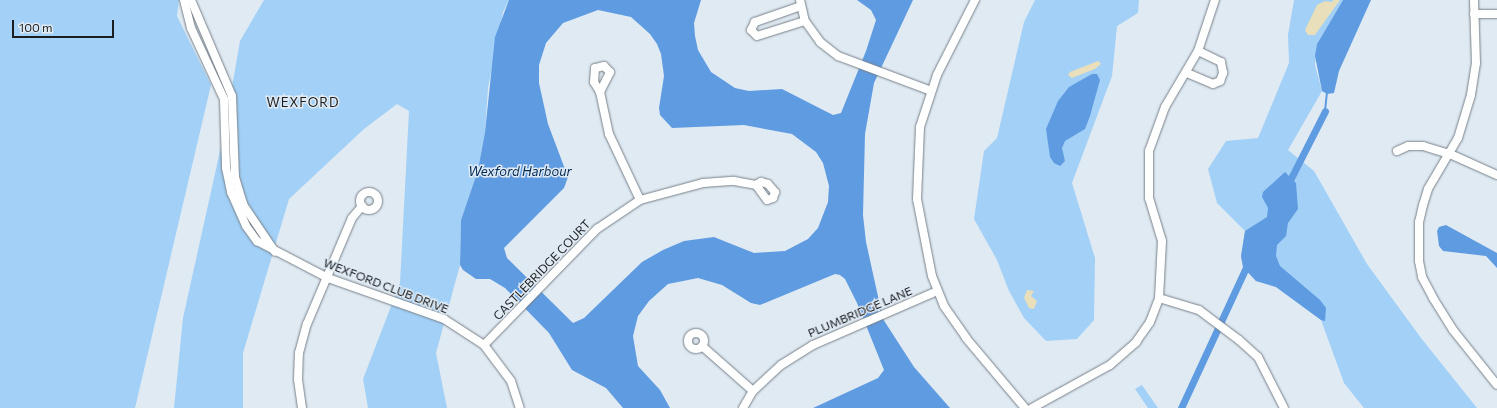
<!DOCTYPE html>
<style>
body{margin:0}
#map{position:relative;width:1497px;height:408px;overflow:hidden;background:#e0eaf3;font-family:Commissioner,sans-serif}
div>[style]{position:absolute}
.green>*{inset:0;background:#a2d0f7}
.sand>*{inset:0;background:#e9dfba}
.water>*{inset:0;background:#5f9be1}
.stream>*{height:2px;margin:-1px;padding:0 1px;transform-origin:1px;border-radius:1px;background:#5f9be1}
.canal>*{height:7px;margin:-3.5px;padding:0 3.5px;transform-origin:3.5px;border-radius:3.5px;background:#5f9be1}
.roads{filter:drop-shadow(0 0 1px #788189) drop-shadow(0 0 1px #788189)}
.minor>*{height:8px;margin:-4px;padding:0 4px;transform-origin:4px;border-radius:4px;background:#fff}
.minor>.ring{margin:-4px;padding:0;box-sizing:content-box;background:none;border:8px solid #fff;border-radius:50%}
span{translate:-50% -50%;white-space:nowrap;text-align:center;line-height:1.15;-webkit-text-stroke:3px #e0eaf3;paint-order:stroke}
.street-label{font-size:12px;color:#1a1e21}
.neighbourhood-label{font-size:13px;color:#1a1e21;letter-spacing:1px}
.water-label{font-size:13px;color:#002955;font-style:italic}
.scale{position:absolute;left:12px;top:20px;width:102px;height:18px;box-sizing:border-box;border:2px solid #1a1e21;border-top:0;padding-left:5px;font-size:12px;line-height:14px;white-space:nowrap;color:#1a1e21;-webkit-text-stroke:3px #e0eaf3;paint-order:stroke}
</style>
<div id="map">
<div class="green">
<i style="clip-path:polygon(0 0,179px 0,177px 16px,211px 85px,135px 408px,0 408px)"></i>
<i style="clip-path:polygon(264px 0,509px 0,503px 12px,488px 88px,485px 132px,478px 170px,461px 220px,460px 265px,436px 353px,447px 408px,368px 408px,363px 379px,400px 283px,409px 111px,397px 104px,364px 129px,289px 199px,243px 353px,243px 408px,174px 408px,183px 318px,224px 133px,240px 41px)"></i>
<i style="clip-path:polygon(1035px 0,1139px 0,1138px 13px,1117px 26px,1112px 76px,1072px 183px,1095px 258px,1094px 320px,1077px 339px,1046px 341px,1024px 318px,1009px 291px,997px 260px,974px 219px,984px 151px,997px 138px,1024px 22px)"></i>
<i style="clip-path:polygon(1294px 0,1343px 0,1317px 44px,1315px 65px,1322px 91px,1288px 150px,1314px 171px,1367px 264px,1421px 338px,1477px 408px,1364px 408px,1344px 383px,1321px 320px,1276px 287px,1256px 281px,1243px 267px,1241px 256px,1245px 231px,1217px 203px,1208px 169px,1226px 141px,1258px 138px,1289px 63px,1288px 35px)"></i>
<i style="clip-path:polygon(1142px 385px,1158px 408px,1148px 408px,1135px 389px)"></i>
</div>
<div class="sand">
<i style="clip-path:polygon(1333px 0,1340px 0,1315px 35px,1308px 35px,1305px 30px,1317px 5px,1325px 1px,1332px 2px)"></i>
<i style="clip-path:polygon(1098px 61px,1101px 64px,1095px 69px,1072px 78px,1068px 75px,1070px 72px)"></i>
<i style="clip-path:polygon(1027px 290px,1034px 291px,1031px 296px,1037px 301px,1034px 309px,1029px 308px,1024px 298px)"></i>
</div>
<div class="water">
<i style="clip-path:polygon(evenodd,509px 0,701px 0,694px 23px,695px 36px,698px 50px,711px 72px,735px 88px,749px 91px,782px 89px,833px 115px,841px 113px,866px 51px,876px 20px,871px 10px,857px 0,913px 0,874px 83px,865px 134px,863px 215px,866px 242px,883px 319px,914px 367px,950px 408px,813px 408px,878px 378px,884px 370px,857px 303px,845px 279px,840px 275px,835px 274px,760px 305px,751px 303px,722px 285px,698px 278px,668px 284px,649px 301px,638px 316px,633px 336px,638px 366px,660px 390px,670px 408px,623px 408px,606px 388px,572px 370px,549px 333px,505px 288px,490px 279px,476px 279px,463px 270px,460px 265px,461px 220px,478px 170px,485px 132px,495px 37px,509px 0,598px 10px,631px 17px,650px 34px,657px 44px,661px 54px,664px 76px,659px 108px,660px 115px,672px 128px,744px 125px,792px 134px,816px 152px,823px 163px,829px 186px,828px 202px,818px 228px,808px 239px,785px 251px,754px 253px,714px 237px,684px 241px,663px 250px,642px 262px,584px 318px,573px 323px,507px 258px,504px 248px,564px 188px,568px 177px,548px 124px,539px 83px,539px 65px,546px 43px,563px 23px,598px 10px)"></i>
<i style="clip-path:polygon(1343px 0,1371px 0,1339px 71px,1334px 93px,1327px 94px,1322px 91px,1315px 56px,1317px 44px)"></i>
<i style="clip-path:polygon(1092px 74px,1097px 74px,1100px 80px,1090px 116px,1085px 129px,1065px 141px,1062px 148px,1065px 161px,1060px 166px,1054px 163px,1050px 157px,1046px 129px,1058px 101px,1069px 87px)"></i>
<i style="clip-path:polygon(1285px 172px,1296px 183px,1298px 209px,1288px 223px,1286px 236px,1277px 245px,1276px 256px,1280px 266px,1320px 300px,1326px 308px,1325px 321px,1321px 320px,1276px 287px,1256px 281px,1243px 267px,1241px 256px,1245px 231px,1267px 217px,1268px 208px,1262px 197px,1263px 192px)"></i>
<i style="clip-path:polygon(1446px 225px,1497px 253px,1497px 268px,1486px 256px,1443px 251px,1439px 246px,1437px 231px,1439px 227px)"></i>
</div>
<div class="stream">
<i style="left:1325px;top:111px;width:19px;rotate:-84deg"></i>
</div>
<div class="canal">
<i style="left:1287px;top:186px;width:84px;rotate:-63.1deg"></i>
<i style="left:1181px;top:408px;width:162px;rotate:-65.2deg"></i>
</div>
<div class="roads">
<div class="minor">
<i style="left:184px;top:0;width:29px;rotate:76deg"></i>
<i style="left:191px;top:28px;width:78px;rotate:65.1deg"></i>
<i style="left:224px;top:99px;width:69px;rotate:88.3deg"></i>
<i style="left:226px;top:168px;width:25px;rotate:78deg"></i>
<i style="left:231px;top:192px;width:37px;rotate:66deg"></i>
<i style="left:246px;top:226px;width:19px;rotate:54deg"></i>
<i style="left:257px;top:241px;width:80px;rotate:27.5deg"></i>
<i style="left:328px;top:278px;width:123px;rotate:19.5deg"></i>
<i style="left:444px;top:319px;width:48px;rotate:33deg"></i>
<i style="left:484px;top:345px;width:45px;rotate:53.1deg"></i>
<i style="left:511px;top:381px;width:28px;rotate:72deg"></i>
<i style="left:191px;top:0;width:104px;rotate:66.9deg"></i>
<i style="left:232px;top:96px;width:81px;rotate:87.9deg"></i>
<i style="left:235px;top:177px;width:15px;rotate:74deg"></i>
<i style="left:239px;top:191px;width:16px;rotate:72deg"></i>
<i style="left:244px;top:206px;width:55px;rotate:56deg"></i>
<i style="left:800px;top:0;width:22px;rotate:77deg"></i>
<i style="left:805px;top:21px;width:26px;rotate:54deg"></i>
<i style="left:820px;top:42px;width:23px;rotate:38deg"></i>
<i style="left:838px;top:56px;width:99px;rotate:20.6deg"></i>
<i style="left:975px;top:0;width:84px;rotate:116.9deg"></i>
<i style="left:937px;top:75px;width:55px;rotate:108.1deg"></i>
<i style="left:920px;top:127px;width:72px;rotate:92.4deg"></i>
<i style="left:917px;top:199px;width:78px;rotate:79deg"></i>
<i style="left:932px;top:276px;width:32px;rotate:68deg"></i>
<i style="left:944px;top:306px;width:39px;rotate:55deg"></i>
<i style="left:966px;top:338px;width:92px;rotate:49.9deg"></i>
<i style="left:1474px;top:0;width:63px;rotate:88.2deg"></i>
<i style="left:1476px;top:63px;width:32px;rotate:99deg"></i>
<i style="left:1471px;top:95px;width:45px;rotate:106.8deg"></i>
<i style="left:1458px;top:138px;width:59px;rotate:120.5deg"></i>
<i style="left:1428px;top:189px;width:17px;rotate:107deg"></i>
<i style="left:1423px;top:205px;width:17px;rotate:103deg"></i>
<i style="left:1419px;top:222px;width:39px;rotate:90deg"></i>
<i style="left:1419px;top:261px;width:16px;rotate:79deg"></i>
<i style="left:1422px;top:277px;width:24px;rotate:62deg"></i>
<i style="left:1433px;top:298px;width:38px;rotate:58deg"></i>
<i style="left:1453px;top:330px;width:70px;rotate:51.3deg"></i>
<i style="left:801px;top:6px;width:49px;rotate:160.8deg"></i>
<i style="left:755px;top:22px;width:9px;rotate:117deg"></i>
<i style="left:751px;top:30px;width:8px;rotate:45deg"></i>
<i style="left:757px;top:36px;width:50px;rotate:-17.4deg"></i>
<i style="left:1474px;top:14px;width:23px"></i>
<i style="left:1187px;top:73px;width:28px;rotate:23deg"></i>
<i style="left:1213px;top:84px;width:8px;rotate:-23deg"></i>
<i style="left:1220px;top:81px;width:9px;rotate:-69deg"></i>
<i style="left:1223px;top:73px;width:11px;rotate:-100deg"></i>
<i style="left:1221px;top:62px;width:25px;rotate:-154deg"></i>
<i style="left:600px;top:92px;width:22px;rotate:-63deg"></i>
<i style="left:610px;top:72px;width:8px;rotate:-135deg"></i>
<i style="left:604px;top:66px;width:9px;rotate:167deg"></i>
<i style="left:595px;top:68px;width:14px;rotate:94deg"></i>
<i style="left:594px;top:82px;width:12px;rotate:59deg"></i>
<i style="left:600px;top:92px;width:43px;rotate:77.9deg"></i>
<i style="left:609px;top:134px;width:73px;rotate:64.8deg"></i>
<i style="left:1397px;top:151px;width:12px;rotate:-24deg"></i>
<i style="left:1408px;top:146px;width:15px"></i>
<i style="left:1423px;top:146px;width:28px;rotate:17deg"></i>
<i style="left:1450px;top:154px;width:51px;rotate:24.1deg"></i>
<i class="ring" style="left:360px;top:192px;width:10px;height:10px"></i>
<i style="left:1159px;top:298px;width:42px;rotate:16.7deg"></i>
<i style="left:1199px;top:310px;width:50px;rotate:36.9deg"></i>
<i style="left:1239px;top:340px;width:25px;rotate:42deg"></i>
<i style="left:1258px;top:357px;width:57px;rotate:63deg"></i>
<i class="ring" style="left:688px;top:333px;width:8px;height:8px"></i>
<i style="left:484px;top:345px;width:162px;rotate:-45.8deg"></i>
<i style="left:597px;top:229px;width:52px;rotate:-34deg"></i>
<i style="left:640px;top:200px;width:65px;rotate:-15.1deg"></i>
<i style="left:703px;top:183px;width:31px;rotate:-4deg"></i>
<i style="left:734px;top:181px;width:22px;rotate:10deg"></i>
<i style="left:756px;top:185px;width:6px;rotate:-31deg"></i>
<i style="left:761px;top:182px;width:7px;rotate:16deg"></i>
<i style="left:768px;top:184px;width:11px;rotate:49deg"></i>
<i style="left:775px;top:192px;width:6px;rotate:108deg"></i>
<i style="left:773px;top:198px;width:6px;rotate:162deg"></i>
<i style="left:767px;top:200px;width:19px;rotate:-126deg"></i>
<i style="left:702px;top:346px;width:68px;rotate:41.4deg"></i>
<i style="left:302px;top:408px;width:29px;rotate:-98deg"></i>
<i style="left:298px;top:379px;width:26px;rotate:-88deg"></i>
<i style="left:299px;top:353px;width:30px;rotate:-75deg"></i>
<i style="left:307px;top:324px;width:115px;rotate:-67deg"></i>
<i style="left:352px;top:218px;width:16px;rotate:-50deg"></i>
<i style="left:743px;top:408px;width:20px;rotate:-60deg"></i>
<i style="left:753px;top:391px;width:38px;rotate:-43deg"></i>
<i style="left:781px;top:365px;width:38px;rotate:-32deg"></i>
<i style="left:813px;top:345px;width:135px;rotate:-23.5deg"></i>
<i style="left:1032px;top:408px;width:89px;rotate:-28.9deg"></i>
<i style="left:1110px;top:365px;width:35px;rotate:-41deg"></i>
<i style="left:1136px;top:342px;width:24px;rotate:-55deg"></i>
<i style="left:1150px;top:322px;width:26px;rotate:-69deg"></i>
<i style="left:1159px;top:298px;width:57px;rotate:-87deg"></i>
<i style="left:1162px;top:241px;width:45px;rotate:-106.8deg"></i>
<i style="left:1149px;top:198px;width:47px;rotate:-90deg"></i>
<i style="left:1149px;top:151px;width:47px;rotate:-70deg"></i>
<i style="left:1165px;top:107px;width:65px;rotate:-59.5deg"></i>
<i style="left:1198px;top:51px;width:54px;rotate:-71.6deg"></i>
</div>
</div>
<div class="street-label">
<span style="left:542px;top:270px;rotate:-46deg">CASTLEBRIDGE COURT</span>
<span style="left:386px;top:286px;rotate:21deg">WEXFORD CLUB DRIVE</span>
<span style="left:860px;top:312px;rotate:-23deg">PLUMBRIDGE LANE</span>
</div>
<div class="neighbourhood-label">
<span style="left:303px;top:102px">WEXFORD</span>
</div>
<div class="water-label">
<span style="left:520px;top:171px">Wexford Harbour</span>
</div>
<div class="scale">100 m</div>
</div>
